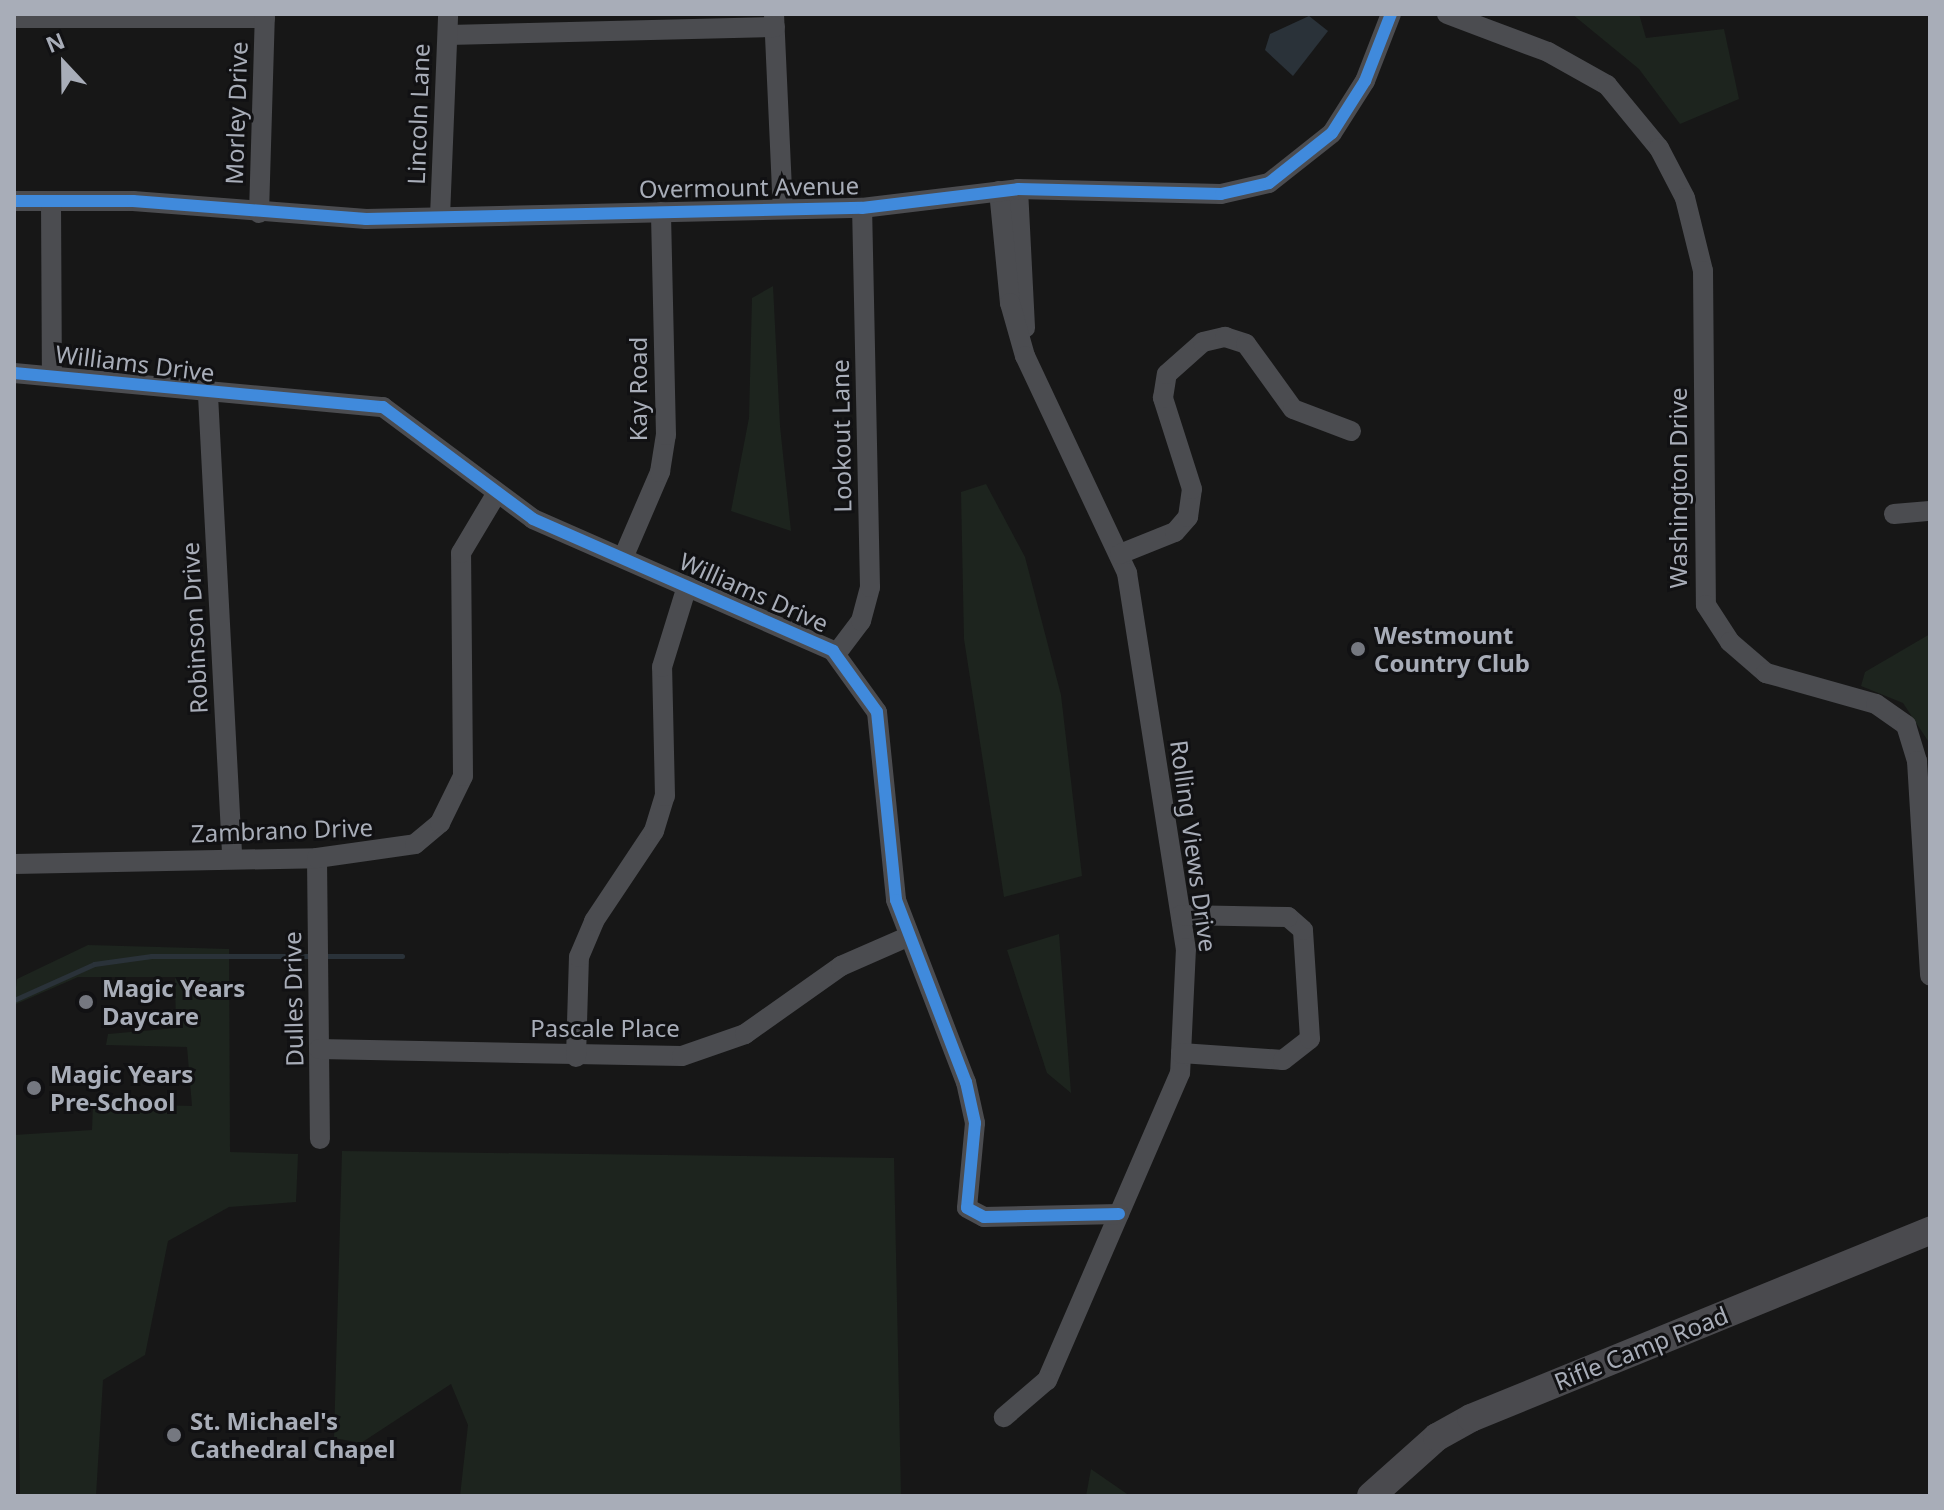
<!DOCTYPE html>
<style>
body{margin:0}
#map{position:relative;width:1944px;height:1510px;overflow:hidden;background:#171717;font-family:"Noto Sans",sans-serif}
div>[style]{position:absolute}
.green>*{inset:0;background:#1d241e}
.water>*{inset:0;background:#2a3239}
.stream>*{height:5px;margin:-2.5px;padding:0 2.5px;transform-origin:2.5px;border-radius:2.5px;background:#2a3239}
.street>*{height:20px;margin:-10px;padding:0 10px;transform-origin:10px;border-radius:10px;background:#4b4c50}
.secondary>*{height:28px;margin:-14px;padding:0 14px;transform-origin:14px;border-radius:14px;background:#4a4a4e}
.cycleway>*{height:12px;margin:-6px;padding:0 6px;transform-origin:6px;border-radius:6px;background:#408adc}
.dots>*{width:22px;height:22px;translate:-50% -50%;box-sizing:border-box;border:4px solid #111113;border-radius:50%}
span{translate:-50% -50%;white-space:nowrap;text-align:center;line-height:1.15;-webkit-text-stroke:6px #111113;paint-order:stroke}
.street-label{font-size:24px;color:#a8adb8}
.poi-label{font-size:24px;color:#a8adb8;font-weight:700}
.left{translate:0 -50%;text-align:left}
.frame{position:absolute;inset:0;border:16px solid #a8adb8;pointer-events:none}
.north{position:absolute;left:24px;top:24px;width:80px;height:80px;-webkit-text-stroke:6px #111113;paint-order:stroke;rotate:338deg;font-size:22px;font-weight:700;line-height:32px;text-align:center;color:#a8adb8}
.north::after{content:'';display:block;margin:auto;width:28px;height:36px;background:#a8adb8;clip-path:polygon(50% 0,100% 100%,50% 72%,0 100%)}
</style>
<div id="map">
<div class="green">
<i style="clip-path:polygon(1572px 14px,1639px 14px,1646px 38px,1724px 29px,1739px 99px,1680px 124px,1639px 69px)"></i>
<i style="clip-path:polygon(773px 286px,780px 426px,791px 531px,731px 511px,749px 418px,752px 298px)"></i>
<i style="clip-path:polygon(986px 484px,1025px 557px,1061px 695px,1082px 876px,1004px 897px,964px 639px,961px 492px)"></i>
<i style="clip-path:polygon(1930px 634px,1930px 744px,1903px 703px,1861px 686px,1865px 672px)"></i>
<i style="clip-path:polygon(1059px 934px,1071px 1093px,1047px 1073px,1007px 950px)"></i>
<i style="clip-path:polygon(88px 945px,229px 949px,230px 1152px,298px 1154px,296px 1202px,229px 1207px,168px 1241px,145px 1355px,103px 1380px,96px 1496px,20px 1496px,14px 1135px,92px 1130px,93px 1103px,192px 1106px,187px 1047px,106px 1045px,108px 1034px,176px 1028px,175px 977px,78px 977px,14px 1005px,17px 979px)"></i>
<i style="clip-path:polygon(342px 1151px,894px 1158px,901px 1496px,460px 1496px,468px 1425px,451px 1384px,361px 1443px,334px 1438px)"></i>
<i style="clip-path:polygon(1091px 1469px,1130px 1496px,1086px 1496px)"></i>
</div>
<div class="water">
<i style="clip-path:polygon(1309px 16px,1328px 31px,1293px 76px,1265px 50px,1270px 34px)"></i>
</div>
<div class="stream">
<i style="left:323px;top:956px;width:79px"></i>
<i style="left:14px;top:1000px;width:88px;rotate:-24.2deg"></i>
<i style="left:94px;top:964px;width:58px;rotate:-8deg"></i>
<i style="left:151px;top:956px;width:162px"></i>
</div>
<div class="street">
<i style="left:774px;top:14px;width:195px;rotate:87.4deg"></i>
<i style="left:1447px;top:14px;width:108px;rotate:20.6deg"></i>
<i style="left:1548px;top:52px;width:68px;rotate:29.2deg"></i>
<i style="left:1607px;top:85px;width:82px;rotate:50.5deg"></i>
<i style="left:1659px;top:148px;width:56px;rotate:62.5deg"></i>
<i style="left:1685px;top:198px;width:75px;rotate:76.1deg"></i>
<i style="left:1703px;top:271px;width:334px;rotate:89.5deg"></i>
<i style="left:1706px;top:605px;width:44px;rotate:57deg"></i>
<i style="left:1730px;top:642px;width:48px;rotate:40.7deg"></i>
<i style="left:1766px;top:673px;width:114px;rotate:15.7deg"></i>
<i style="left:1876px;top:704px;width:37px;rotate:35deg"></i>
<i style="left:1906px;top:725px;width:38px;rotate:73deg"></i>
<i style="left:1917px;top:761px;width:215px;rotate:86.5deg"></i>
<i style="left:14px;top:18px;width:251px"></i>
<i style="left:448px;top:35px;width:327px;rotate:-1.4deg"></i>
<i style="left:1018px;top:189px;width:139px;rotate:87.1deg"></i>
<i style="left:999px;top:191px;width:113px;rotate:84.4deg"></i>
<i style="left:1010px;top:303px;width:55px;rotate:74.2deg"></i>
<i style="left:1025px;top:356px;width:240px;rotate:64.8deg"></i>
<i style="left:1127px;top:573px;width:380px;rotate:81.1deg"></i>
<i style="left:1186px;top:948px;width:125px;rotate:92.7deg"></i>
<i style="left:1180px;top:1073px;width:335px;rotate:113.4deg"></i>
<i style="left:1047px;top:1380px;width:57px;rotate:139.3deg"></i>
<i style="left:14px;top:201px;width:119px"></i>
<i style="left:133px;top:201px;width:234px;rotate:4.4deg"></i>
<i style="left:366px;top:219px;width:496px;rotate:-1.3deg"></i>
<i style="left:862px;top:208px;width:157px;rotate:-6.9deg"></i>
<i style="left:1018px;top:189px;width:203px;rotate:1.4deg"></i>
<i style="left:1221px;top:194px;width:49px;rotate:-12.9deg"></i>
<i style="left:1269px;top:183px;width:80px;rotate:-38.4deg"></i>
<i style="left:1332px;top:133px;width:62px;rotate:-57.6deg"></i>
<i style="left:1365px;top:81px;width:72px;rotate:-68.8deg"></i>
<i style="left:51px;top:201px;width:174px;rotate:89.7deg"></i>
<i style="left:259px;top:213px;width:199px;rotate:-88.3deg"></i>
<i style="left:440px;top:217px;width:203px;rotate:-87.7deg"></i>
<i style="left:14px;top:373px;width:371px;rotate:5.3deg"></i>
<i style="left:383px;top:407px;width:187px;rotate:36.7deg"></i>
<i style="left:533px;top:519px;width:328px;rotate:23.7deg"></i>
<i style="left:833px;top:651px;width:75px;rotate:54.2deg"></i>
<i style="left:877px;top:712px;width:189px;rotate:84.2deg"></i>
<i style="left:896px;top:900px;width:195px;rotate:69deg"></i>
<i style="left:966px;top:1082px;width:42px;rotate:77.6deg"></i>
<i style="left:975px;top:1123px;width:85px;rotate:95.4deg"></i>
<i style="left:967px;top:1208px;width:19px;rotate:28deg"></i>
<i style="left:984px;top:1217px;width:135px;rotate:-1.3deg"></i>
<i style="left:208px;top:395px;width:464px;rotate:87deg"></i>
<i style="left:1894px;top:514px;width:36px;rotate:-5deg"></i>
<i style="left:1120px;top:554px;width:59px;rotate:-21.8deg"></i>
<i style="left:1175px;top:532px;width:20px;rotate:-49deg"></i>
<i style="left:1188px;top:517px;width:28px;rotate:-82deg"></i>
<i style="left:1192px;top:489px;width:96px;rotate:-107.7deg"></i>
<i style="left:1163px;top:398px;width:24px;rotate:-81deg"></i>
<i style="left:1167px;top:374px;width:48px;rotate:-41.6deg"></i>
<i style="left:1203px;top:342px;width:23px;rotate:-13deg"></i>
<i style="left:1225px;top:337px;width:22px;rotate:18deg"></i>
<i style="left:1246px;top:344px;width:80px;rotate:54.1deg"></i>
<i style="left:1293px;top:409px;width:62px;rotate:20.8deg"></i>
<i style="left:623px;top:558px;width:94px;rotate:-66.7deg"></i>
<i style="left:660px;top:472px;width:37px;rotate:-81deg"></i>
<i style="left:666px;top:435px;width:223px;rotate:-91.3deg"></i>
<i style="left:836px;top:654px;width:41px;rotate:-52.9deg"></i>
<i style="left:861px;top:621px;width:35px;rotate:-75deg"></i>
<i style="left:870px;top:587px;width:379px;rotate:-91.2deg"></i>
<i style="left:317px;top:858px;width:281px;rotate:89.4deg"></i>
<i style="left:14px;top:864px;width:303px;rotate:-1.1deg"></i>
<i style="left:317px;top:858px;width:99px;rotate:-8.1deg"></i>
<i style="left:415px;top:844px;width:33px;rotate:-40deg"></i>
<i style="left:440px;top:823px;width:52px;rotate:-63.9deg"></i>
<i style="left:463px;top:776px;width:223px;rotate:-90.5deg"></i>
<i style="left:461px;top:553px;width:66px;rotate:-59.2deg"></i>
<i style="left:319px;top:1049px;width:363px;rotate:1.1deg"></i>
<i style="left:682px;top:1056px;width:67px;rotate:-19.2deg"></i>
<i style="left:745px;top:1034px;width:118px;rotate:-35.3deg"></i>
<i style="left:841px;top:966px;width:72px;rotate:-23.7deg"></i>
<i style="left:1181px;top:1053px;width:102px;rotate:3.9deg"></i>
<i style="left:1283px;top:1060px;width:34px;rotate:-38deg"></i>
<i style="left:1310px;top:1039px;width:109px;rotate:-93.7deg"></i>
<i style="left:1303px;top:930px;width:20px;rotate:-139deg"></i>
<i style="left:1288px;top:917px;width:107px;rotate:-178.9deg"></i>
<i style="left:576px;top:1057px;width:100px;rotate:-88.3deg"></i>
<i style="left:579px;top:957px;width:39px;rotate:-67deg"></i>
<i style="left:594px;top:921px;width:108px;rotate:-56.3deg"></i>
<i style="left:654px;top:831px;width:37px;rotate:-73deg"></i>
<i style="left:665px;top:796px;width:129px;rotate:-91.3deg"></i>
<i style="left:662px;top:667px;width:85px;rotate:-72.8deg"></i>
</div>
<div class="secondary">
<i style="left:1371px;top:1496px;width:89px;rotate:-41.8deg"></i>
<i style="left:1437px;top:1437px;width:39px;rotate:-29deg"></i>
<i style="left:1471px;top:1418px;width:496px;rotate:-22.2deg"></i>
</div>
<div class="cycleway">
<i style="left:14px;top:201px;width:119px"></i>
<i style="left:133px;top:201px;width:234px;rotate:4.4deg"></i>
<i style="left:366px;top:219px;width:496px;rotate:-1.3deg"></i>
<i style="left:862px;top:208px;width:157px;rotate:-6.9deg"></i>
<i style="left:1018px;top:189px;width:203px;rotate:1.4deg"></i>
<i style="left:1221px;top:194px;width:49px;rotate:-12.9deg"></i>
<i style="left:1269px;top:183px;width:80px;rotate:-38.4deg"></i>
<i style="left:1332px;top:133px;width:62px;rotate:-57.6deg"></i>
<i style="left:1365px;top:81px;width:72px;rotate:-68.8deg"></i>
<i style="left:14px;top:373px;width:371px;rotate:5.3deg"></i>
<i style="left:383px;top:407px;width:187px;rotate:36.7deg"></i>
<i style="left:533px;top:519px;width:328px;rotate:23.7deg"></i>
<i style="left:833px;top:651px;width:75px;rotate:54.2deg"></i>
<i style="left:877px;top:712px;width:189px;rotate:84.2deg"></i>
<i style="left:896px;top:900px;width:195px;rotate:69deg"></i>
<i style="left:966px;top:1082px;width:42px;rotate:77.6deg"></i>
<i style="left:975px;top:1123px;width:85px;rotate:95.4deg"></i>
<i style="left:967px;top:1208px;width:19px;rotate:28deg"></i>
<i style="left:984px;top:1217px;width:135px;rotate:-1.3deg"></i>
</div>
<div class="dots">
<i style="left:1358px;top:649px;background:#757880"></i>
<i style="left:86px;top:1002px;background:#757880"></i>
<i style="left:34px;top:1088px;background:#757880"></i>
<i style="left:174px;top:1435px;background:#757880"></i>
</div>
<div class="street-label">
<span style="left:236px;top:113px;rotate:-88deg">Morley Drive</span>
<span style="left:418px;top:114px;rotate:-88deg">Lincoln Lane</span>
<span style="left:749px;top:187px;rotate:-1deg">Overmount Avenue</span>
<span style="left:135px;top:363px;rotate:7deg">Williams Drive</span>
<span style="left:638px;top:389px;rotate:-90deg">Kay Road</span>
<span style="left:841px;top:436px;rotate:-91deg">Lookout Lane</span>
<span style="left:1678px;top:488px;rotate:-90deg">Washington Drive</span>
<span style="left:754px;top:592px;rotate:24deg">Williams Drive</span>
<span style="left:194px;top:628px;rotate:-93deg">Robinson Drive</span>
<span style="left:282px;top:830px;rotate:-2deg">Zambrano Drive</span>
<span style="left:1194px;top:846px;rotate:82deg">Rolling Views Drive</span>
<span style="left:293px;top:999px;rotate:-91deg">Dulles Drive</span>
<span style="left:605px;top:1028px">Pascale Place</span>
<span style="left:1641px;top:1348px;rotate:-22deg">Rifle Camp Road</span>
</div>
<div class="poi-label">
<span class="left" style="left:1374px;top:649px">Westmount<br>Country Club</span>
<span class="left" style="left:102px;top:1002px">Magic Years<br>Daycare</span>
<span class="left" style="left:50px;top:1088px">Magic Years<br>Pre-School</span>
<span class="left" style="left:190px;top:1435px">St. Michael's<br>Cathedral Chapel</span>
</div>
<div class="frame"></div>
<div class="north">N</div>
</div>
